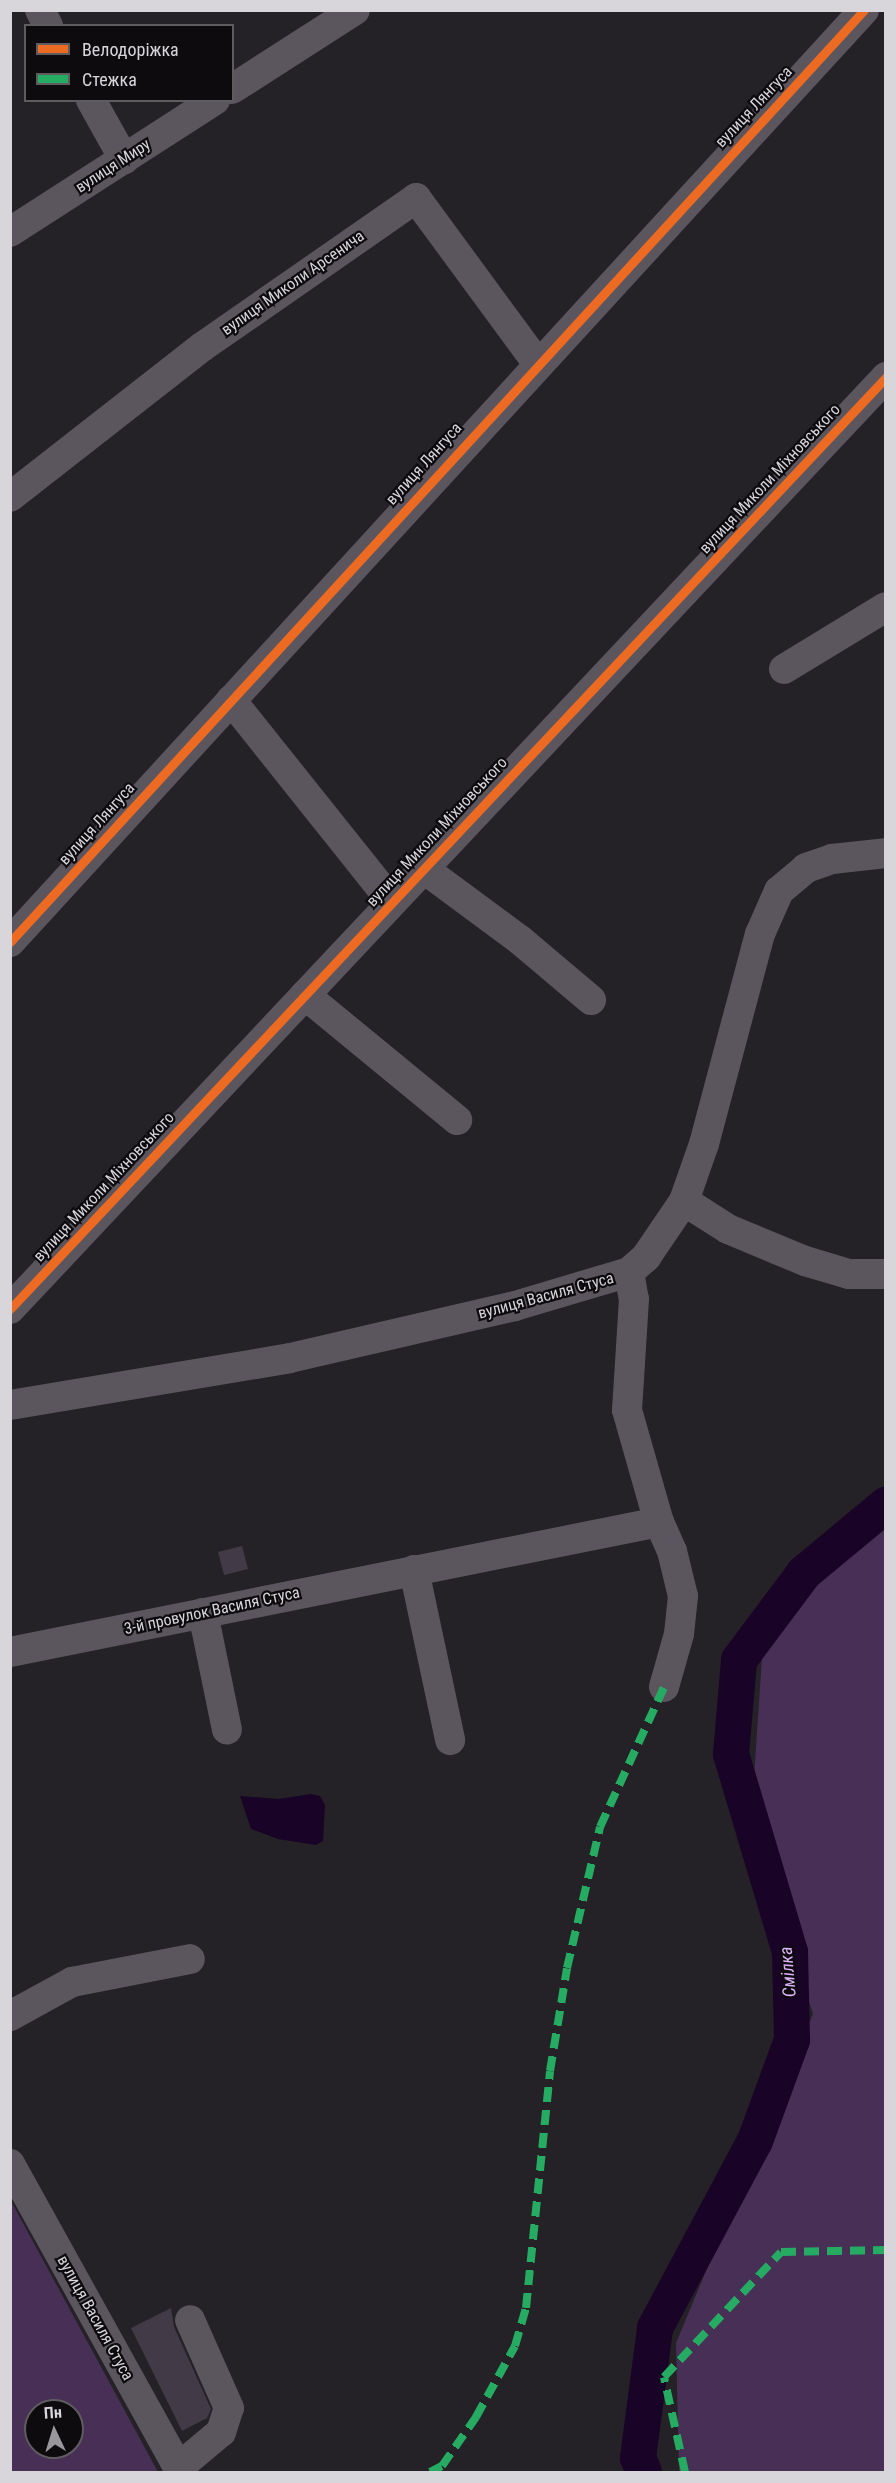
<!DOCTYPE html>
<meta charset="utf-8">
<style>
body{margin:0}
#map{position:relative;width:896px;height:2483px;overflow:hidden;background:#242226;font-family:"Roboto Condensed",sans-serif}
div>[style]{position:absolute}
.green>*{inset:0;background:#472f56}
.water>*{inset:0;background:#190326}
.river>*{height:36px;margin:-18px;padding:0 18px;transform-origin:18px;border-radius:18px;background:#190326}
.building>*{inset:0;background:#433a48}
.minor>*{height:30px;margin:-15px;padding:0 15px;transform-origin:15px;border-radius:15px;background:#5b565e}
.quiet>*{height:8px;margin-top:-4px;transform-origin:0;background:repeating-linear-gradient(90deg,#26ab63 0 15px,transparent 0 23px)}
.cycleway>*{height:9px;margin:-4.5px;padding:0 4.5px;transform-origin:4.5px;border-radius:4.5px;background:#ed6a23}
span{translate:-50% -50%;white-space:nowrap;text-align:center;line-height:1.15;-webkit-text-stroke:4.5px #0d0b0e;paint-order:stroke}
.street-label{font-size:16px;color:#d9d6db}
.water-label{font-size:18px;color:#deb3fc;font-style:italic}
.frame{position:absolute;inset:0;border:12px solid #d9d6db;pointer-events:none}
.legend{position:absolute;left:24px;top:24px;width:210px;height:78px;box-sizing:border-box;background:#0d0b0e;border:2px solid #5f5c60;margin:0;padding:8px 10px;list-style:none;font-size:18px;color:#d9d6db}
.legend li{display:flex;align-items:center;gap:12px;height:30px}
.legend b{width:30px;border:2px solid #5f5c60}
.north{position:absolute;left:24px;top:2399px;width:60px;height:60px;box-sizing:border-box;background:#0d0b0e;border:2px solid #5f5c60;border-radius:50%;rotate:356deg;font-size:16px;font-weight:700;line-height:24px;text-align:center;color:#d9d6db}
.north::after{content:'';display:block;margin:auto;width:21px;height:27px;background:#9a979c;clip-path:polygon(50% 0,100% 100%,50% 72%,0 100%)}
</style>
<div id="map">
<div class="green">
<i style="clip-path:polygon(885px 1499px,885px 2472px,679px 2472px,676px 2343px,813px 2014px,751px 1822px,764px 1627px)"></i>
<i style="clip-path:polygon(evenodd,10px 2201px,11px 2201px,158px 2472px,11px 2472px,10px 2201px,36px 2411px,72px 2411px,72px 2447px,36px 2447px,36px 2411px)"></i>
</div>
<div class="water">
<i style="clip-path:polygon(311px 1794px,320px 1796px,325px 1805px,323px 1841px,316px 1845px,278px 1839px,251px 1829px,240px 1796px,278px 1799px)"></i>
</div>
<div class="river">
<i style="left:644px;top:2472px;width:15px;rotate:-113deg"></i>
<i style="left:638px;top:2458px;width:131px;rotate:-82.5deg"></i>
<i style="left:655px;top:2328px;width:212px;rotate:-61.9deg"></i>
<i style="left:755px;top:2141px;width:108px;rotate:-69.9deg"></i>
<i style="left:792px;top:2040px;width:88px;rotate:-91.3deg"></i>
<i style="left:790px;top:1952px;width:207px;rotate:-106.6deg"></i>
<i style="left:731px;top:1754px;width:94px;rotate:-85.1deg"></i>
<i style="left:739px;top:1660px;width:109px;rotate:-53.2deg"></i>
<i style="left:804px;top:1573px;width:107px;rotate:-39.7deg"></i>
</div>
<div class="building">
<i style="clip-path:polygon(242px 1546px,248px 1569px,224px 1575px,218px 1552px)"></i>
<i style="clip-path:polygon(171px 2308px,174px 2327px,211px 2409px,207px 2418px,182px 2431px,131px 2328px)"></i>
</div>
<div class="minor">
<i style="left:40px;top:10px;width:18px;rotate:63deg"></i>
<i style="left:232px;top:89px;width:146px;rotate:-32.7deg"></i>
<i style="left:91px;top:100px;width:68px;rotate:60.8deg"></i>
<i style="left:10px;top:232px;width:244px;rotate:-32.8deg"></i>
<i style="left:10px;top:497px;width:244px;rotate:-38deg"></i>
<i style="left:202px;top:347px;width:261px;rotate:-34.8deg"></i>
<i style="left:416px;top:198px;width:205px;rotate:53.7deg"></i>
<i style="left:784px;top:669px;width:119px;rotate:-31.3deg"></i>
<i style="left:231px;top:700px;width:258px;rotate:51.4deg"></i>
<i style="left:424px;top:869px;width:119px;rotate:36.5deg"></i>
<i style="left:520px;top:940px;width:93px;rotate:40.2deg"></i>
<i style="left:10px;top:942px;width:1264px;rotate:-47.5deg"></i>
<i style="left:305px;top:995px;width:197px;rotate:39.4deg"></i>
<i style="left:684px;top:1201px;width:52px;rotate:32.5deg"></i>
<i style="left:728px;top:1229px;width:83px;rotate:22.6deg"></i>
<i style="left:805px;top:1261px;width:46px;rotate:16.5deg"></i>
<i style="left:849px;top:1274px;width:37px"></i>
<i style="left:629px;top:1272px;width:27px;rotate:80deg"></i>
<i style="left:634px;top:1299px;width:111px;rotate:93.6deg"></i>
<i style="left:627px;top:1410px;width:116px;rotate:74.1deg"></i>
<i style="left:659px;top:1522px;width:32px;rotate:66deg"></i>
<i style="left:672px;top:1551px;width:46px;rotate:76.3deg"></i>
<i style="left:683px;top:1596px;width:38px;rotate:96deg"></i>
<i style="left:679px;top:1634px;width:55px;rotate:105.8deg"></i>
<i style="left:10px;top:1309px;width:1279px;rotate:-46.77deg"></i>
<i style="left:10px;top:1405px;width:284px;rotate:-9.5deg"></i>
<i style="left:290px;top:1358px;width:231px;rotate:-13deg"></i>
<i style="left:515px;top:1306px;width:119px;rotate:-16.6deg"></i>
<i style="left:629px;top:1272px;width:23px;rotate:-41deg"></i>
<i style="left:646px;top:1257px;width:68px;rotate:-55.8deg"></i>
<i style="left:684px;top:1201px;width:60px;rotate:-70.7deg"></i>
<i style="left:704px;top:1144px;width:217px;rotate:-75.1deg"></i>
<i style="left:760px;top:934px;width:47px;rotate:-66.2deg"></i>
<i style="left:779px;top:891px;width:35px;rotate:-40deg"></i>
<i style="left:806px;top:868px;width:28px;rotate:-19deg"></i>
<i style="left:832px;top:859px;width:54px;rotate:-6.3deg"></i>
<i style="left:414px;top:1570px;width:174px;rotate:78deg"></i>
<i style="left:203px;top:1613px;width:119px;rotate:78.4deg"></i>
<i style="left:10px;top:1652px;width:662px;rotate:-11.33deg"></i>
<i style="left:10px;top:2016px;width:71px;rotate:-28.7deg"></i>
<i style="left:72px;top:1982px;width:120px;rotate:-11deg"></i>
<i style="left:10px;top:2164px;width:352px;rotate:61deg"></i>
<i style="left:178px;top:2468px;width:56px;rotate:-39.9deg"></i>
<i style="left:221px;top:2432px;width:25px;rotate:-72deg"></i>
<i style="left:229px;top:2408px;width:96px;rotate:-113.9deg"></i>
</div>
<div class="quiet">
<i style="left:430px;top:2472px;width:13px;rotate:-27deg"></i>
<i style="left:442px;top:2466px;width:60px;rotate:-55.2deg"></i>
<i style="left:476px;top:2417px;width:81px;rotate:-61.2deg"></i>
<i style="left:515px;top:2346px;width:40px;rotate:-74deg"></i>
<i style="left:526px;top:2308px;width:238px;rotate:-84.2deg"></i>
<i style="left:550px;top:2071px;width:104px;rotate:-80.6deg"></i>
<i style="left:567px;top:1968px;width:145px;rotate:-76.8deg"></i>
<i style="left:600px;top:1827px;width:154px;rotate:-65.4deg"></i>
<i style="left:685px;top:2472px;width:97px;rotate:-102.5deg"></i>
<i style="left:664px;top:2377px;width:171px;rotate:-46.9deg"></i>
<i style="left:781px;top:2252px;width:105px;rotate:-1.1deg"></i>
</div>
<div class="cycleway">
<i style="left:10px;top:942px;width:1264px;rotate:-47.5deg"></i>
<i style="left:10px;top:1309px;width:1279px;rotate:-46.77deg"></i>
</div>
<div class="street-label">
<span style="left:754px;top:107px;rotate:-47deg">вулиця Лянгуса</span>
<span style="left:113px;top:166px;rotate:-33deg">вулиця Миру</span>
<span style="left:293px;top:283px;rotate:-35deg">вулиця Миколи Арсенича</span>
<span style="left:424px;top:464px;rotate:-48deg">вулиця Лянгуса</span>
<span style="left:770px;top:479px;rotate:-47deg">вулиця Миколи Міхновського</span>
<span style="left:97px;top:824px;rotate:-48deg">вулиця Лянгуса</span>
<span style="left:437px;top:832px;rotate:-47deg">вулиця Миколи Міхновського</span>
<span style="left:104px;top:1187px;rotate:-47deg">вулиця Миколи Міхновського</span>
<span style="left:546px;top:1296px;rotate:-15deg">вулиця Василя Стуса</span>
<span style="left:212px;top:1611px;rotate:-12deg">3-й провулок Василя Стуса</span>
<span style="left:95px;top:2318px;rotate:61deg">вулиця Василя Стуса</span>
</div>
<div class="water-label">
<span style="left:788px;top:1972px;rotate:-95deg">Смілка</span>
</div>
<div class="frame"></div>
<ul class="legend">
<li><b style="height:8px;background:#ed6a23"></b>Велодоріжка</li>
<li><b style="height:8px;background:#26ab63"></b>Стежка</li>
</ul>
<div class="north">Пн</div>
</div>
